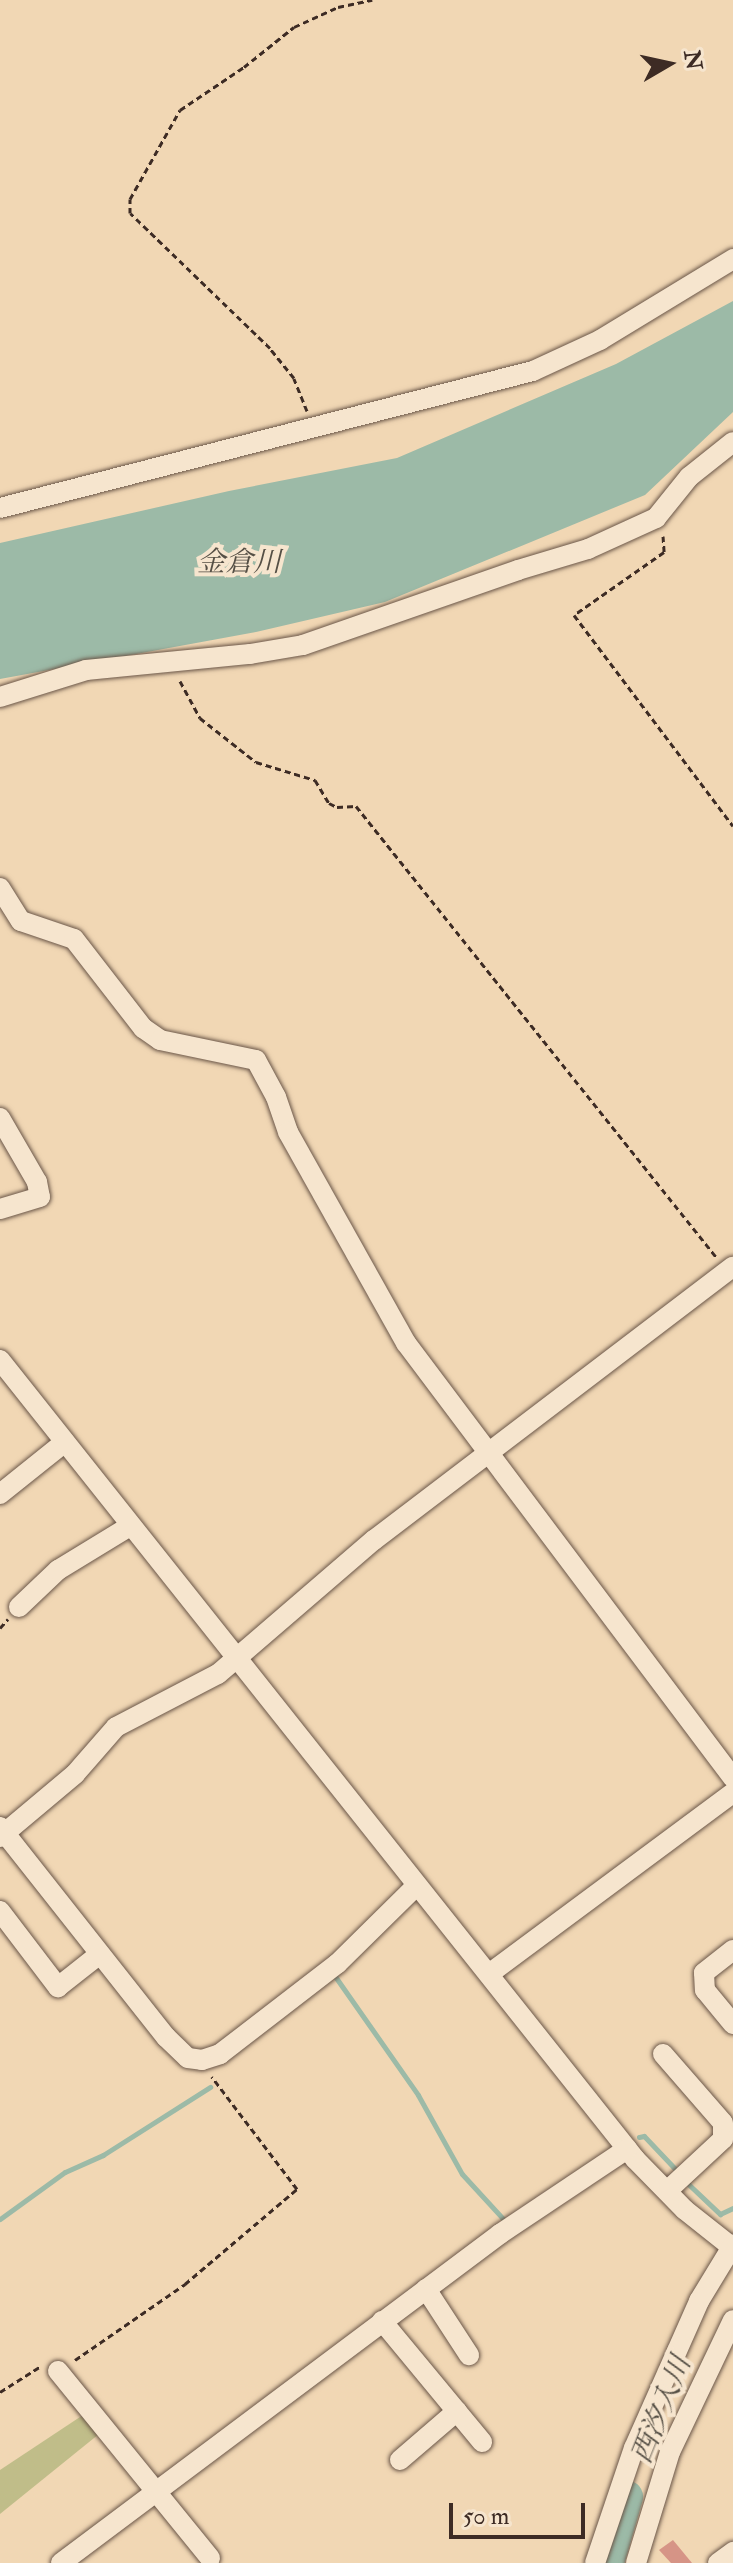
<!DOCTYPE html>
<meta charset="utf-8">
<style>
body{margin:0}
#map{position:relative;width:733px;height:2563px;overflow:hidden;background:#f1d7b4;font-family:"IM FELL Double Pica","Noto Serif JP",serif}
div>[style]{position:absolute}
.green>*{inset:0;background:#c0bd89}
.water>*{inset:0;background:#9cbaa7}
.stream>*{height:5px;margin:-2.5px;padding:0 2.5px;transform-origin:2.5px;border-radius:2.5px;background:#9cbaa7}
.river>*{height:32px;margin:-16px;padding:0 16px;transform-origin:16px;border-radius:16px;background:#9cbaa7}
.building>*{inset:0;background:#d69486}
.path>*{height:3px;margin-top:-1.5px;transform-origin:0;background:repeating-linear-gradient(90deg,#3d2b24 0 6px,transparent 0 10px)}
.roads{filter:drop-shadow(0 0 2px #6a5648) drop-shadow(0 0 2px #6a5648)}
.minor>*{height:20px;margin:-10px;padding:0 10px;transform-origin:10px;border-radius:10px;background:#f6e5ce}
span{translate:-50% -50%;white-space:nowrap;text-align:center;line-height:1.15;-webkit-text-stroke:8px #f6e5ce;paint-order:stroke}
.water-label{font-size:28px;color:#554f45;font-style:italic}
.north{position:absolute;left:629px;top:24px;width:80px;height:80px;-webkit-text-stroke:6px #f6e5ce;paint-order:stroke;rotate:81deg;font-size:22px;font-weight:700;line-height:32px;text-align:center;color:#3d2b24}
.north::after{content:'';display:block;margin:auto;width:28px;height:36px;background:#3d2b24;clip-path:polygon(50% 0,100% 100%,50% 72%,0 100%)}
.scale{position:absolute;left:449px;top:2503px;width:136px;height:36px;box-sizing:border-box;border:4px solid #3d2b24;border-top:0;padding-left:10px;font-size:24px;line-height:28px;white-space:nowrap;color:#3d2b24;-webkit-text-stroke:6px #f6e5ce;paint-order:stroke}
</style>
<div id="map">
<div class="green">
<i style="clip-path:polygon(83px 2415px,99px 2434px,0 2514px,0 2470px)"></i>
</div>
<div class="water">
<i style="clip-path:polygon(733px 301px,733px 412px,645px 495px,385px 602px,256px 632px,0 679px,0 543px,229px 491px,397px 458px,616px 364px)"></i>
</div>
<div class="stream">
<i style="left:332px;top:1972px;width:150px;rotate:55deg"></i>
<i style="left:418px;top:2095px;width:90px;rotate:60.9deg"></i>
<i style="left:462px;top:2174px;width:65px;rotate:47.5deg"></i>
<i style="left:639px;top:2137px;width:5px;rotate:-11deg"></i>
<i style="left:644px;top:2136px;width:50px;rotate:46.6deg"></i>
<i style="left:684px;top:2180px;width:50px;rotate:43.4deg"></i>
<i style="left:720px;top:2214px;width:14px;rotate:-25deg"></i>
<i style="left:0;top:2219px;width:80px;rotate:-35.9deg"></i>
<i style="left:65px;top:2172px;width:42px;rotate:-24.1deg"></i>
<i style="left:103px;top:2155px;width:127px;rotate:-32.4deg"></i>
</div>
<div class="river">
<i style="left:608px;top:2563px;width:69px;rotate:-73.9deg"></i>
</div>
<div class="building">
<i style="clip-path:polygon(673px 2540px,692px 2563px,671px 2563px,659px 2550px)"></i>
</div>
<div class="path">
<i style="left:307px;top:411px;width:35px;rotate:-112deg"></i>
<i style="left:294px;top:378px;width:38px;rotate:-129deg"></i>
<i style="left:270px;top:348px;width:194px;rotate:-136deg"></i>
<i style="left:130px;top:213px;width:14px;rotate:-90deg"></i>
<i style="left:130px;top:199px;width:102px;rotate:-60.7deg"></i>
<i style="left:180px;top:110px;width:77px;rotate:-33.9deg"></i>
<i style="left:244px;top:67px;width:64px;rotate:-38.7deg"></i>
<i style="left:294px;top:27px;width:48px;rotate:-24.4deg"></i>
<i style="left:338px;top:7px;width:35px;rotate:-12deg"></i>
<i style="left:663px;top:536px;width:16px;rotate:86deg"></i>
<i style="left:664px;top:552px;width:110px;rotate:145deg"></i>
<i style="left:574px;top:615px;width:264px;rotate:53deg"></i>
<i style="left:180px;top:681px;width:42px;rotate:61.6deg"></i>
<i style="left:200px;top:718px;width:71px;rotate:38.2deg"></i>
<i style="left:256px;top:762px;width:62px;rotate:17deg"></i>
<i style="left:315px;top:780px;width:27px;rotate:59deg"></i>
<i style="left:329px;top:803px;width:9px;rotate:27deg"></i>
<i style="left:337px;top:807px;width:19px;rotate:-3deg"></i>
<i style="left:356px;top:806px;width:578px;rotate:51.39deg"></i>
<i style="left:0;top:1628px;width:12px;rotate:-48deg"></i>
<i style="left:75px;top:2360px;width:134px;rotate:-34.6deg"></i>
<i style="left:185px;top:2284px;width:147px;rotate:-40.3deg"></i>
<i style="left:297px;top:2189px;width:141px;rotate:-127.2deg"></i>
<i style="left:0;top:2392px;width:49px;rotate:-32.4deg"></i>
</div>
<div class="roads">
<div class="minor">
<i style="left:0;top:508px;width:550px;rotate:-14.42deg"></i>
<i style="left:533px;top:371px;width:74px;rotate:-24.8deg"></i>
<i style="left:600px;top:340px;width:156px;rotate:-31.3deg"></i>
<i style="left:0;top:697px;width:90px;rotate:-17.4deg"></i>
<i style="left:86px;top:670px;width:165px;rotate:-5.6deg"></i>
<i style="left:250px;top:654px;width:54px;rotate:-9.6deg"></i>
<i style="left:303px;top:645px;width:228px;rotate:-19.2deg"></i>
<i style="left:518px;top:570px;width:73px;rotate:-16.7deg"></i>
<i style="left:588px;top:549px;width:75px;rotate:-24.5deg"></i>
<i style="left:656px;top:518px;width:53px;rotate:-51.2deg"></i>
<i style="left:689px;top:477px;width:56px;rotate:-38.5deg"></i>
<i style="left:0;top:888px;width:39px;rotate:58deg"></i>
<i style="left:21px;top:921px;width:56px;rotate:18.8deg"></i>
<i style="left:74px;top:939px;width:113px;rotate:52.2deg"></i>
<i style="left:143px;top:1028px;width:21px;rotate:35deg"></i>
<i style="left:160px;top:1040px;width:98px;rotate:11.8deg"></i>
<i style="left:256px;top:1060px;width:42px;rotate:61.6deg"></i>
<i style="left:276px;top:1097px;width:37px;rotate:71deg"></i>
<i style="left:288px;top:1132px;width:242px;rotate:60.8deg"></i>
<i style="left:406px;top:1343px;width:544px;rotate:53.07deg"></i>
<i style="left:0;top:1118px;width:74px;rotate:60deg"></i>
<i style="left:37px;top:1182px;width:15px;rotate:79deg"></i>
<i style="left:40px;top:1197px;width:42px;rotate:163.3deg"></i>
<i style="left:0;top:1360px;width:1021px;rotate:51.52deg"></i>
<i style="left:635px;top:2159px;width:71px;rotate:45.6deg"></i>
<i style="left:685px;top:2210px;width:61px;rotate:38.4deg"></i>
<i style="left:0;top:1494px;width:83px;rotate:-38.7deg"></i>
<i style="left:19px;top:1607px;width:54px;rotate:-43.5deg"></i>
<i style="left:58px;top:1570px;width:84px;rotate:-31.4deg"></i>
<i style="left:0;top:1827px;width:268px;rotate:51.7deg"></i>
<i style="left:166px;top:2037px;width:30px;rotate:44deg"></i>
<i style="left:188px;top:2058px;width:14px;rotate:8deg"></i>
<i style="left:202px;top:2060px;width:19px;rotate:-18deg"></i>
<i style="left:220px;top:2054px;width:148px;rotate:-37.6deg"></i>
<i style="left:337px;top:1964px;width:112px;rotate:-44.6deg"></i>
<i style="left:0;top:1837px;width:98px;rotate:-40deg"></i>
<i style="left:75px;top:1774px;width:62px;rotate:-48.9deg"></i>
<i style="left:116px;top:1727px;width:115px;rotate:-27.5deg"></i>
<i style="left:218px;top:1674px;width:206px;rotate:-40.7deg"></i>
<i style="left:374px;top:1540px;width:451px;rotate:-37.3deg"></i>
<i style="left:0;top:1911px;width:96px;rotate:52.7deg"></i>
<i style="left:58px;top:1987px;width:53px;rotate:-38.2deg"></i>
<i style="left:733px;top:1950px;width:37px;rotate:142deg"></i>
<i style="left:704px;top:1973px;width:17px;rotate:87deg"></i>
<i style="left:705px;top:1990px;width:44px;rotate:50.5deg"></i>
<i style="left:489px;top:1974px;width:304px;rotate:-36.6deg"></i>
<i style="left:663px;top:2054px;width:91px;rotate:49deg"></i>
<i style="left:723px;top:2123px;width:16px;rotate:90deg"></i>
<i style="left:723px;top:2139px;width:76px;rotate:137.1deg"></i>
<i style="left:426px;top:2289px;width:79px;rotate:56.9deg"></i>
<i style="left:382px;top:2321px;width:157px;rotate:50.4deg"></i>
<i style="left:58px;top:2371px;width:241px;rotate:50.9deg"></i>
<i style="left:400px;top:2460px;width:75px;rotate:-40.7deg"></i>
<i style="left:61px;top:2563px;width:549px;rotate:-36.85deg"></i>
<i style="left:500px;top:2234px;width:153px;rotate:-33.8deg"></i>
<i style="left:595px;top:2563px;width:121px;rotate:-71.3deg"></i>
<i style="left:634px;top:2448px;width:161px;rotate:-66.1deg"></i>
<i style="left:699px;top:2301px;width:66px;rotate:-58.7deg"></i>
<i style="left:636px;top:2563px;width:116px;rotate:-73deg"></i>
<i style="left:670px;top:2452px;width:146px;rotate:-64.5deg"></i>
<i style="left:718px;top:2563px;width:19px;rotate:-36deg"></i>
</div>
</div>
<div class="water-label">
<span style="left:239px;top:563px">金倉川</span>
<span style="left:662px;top:2410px;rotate:-68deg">西汐入川</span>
</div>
<div class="north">N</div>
<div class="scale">50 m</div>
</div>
